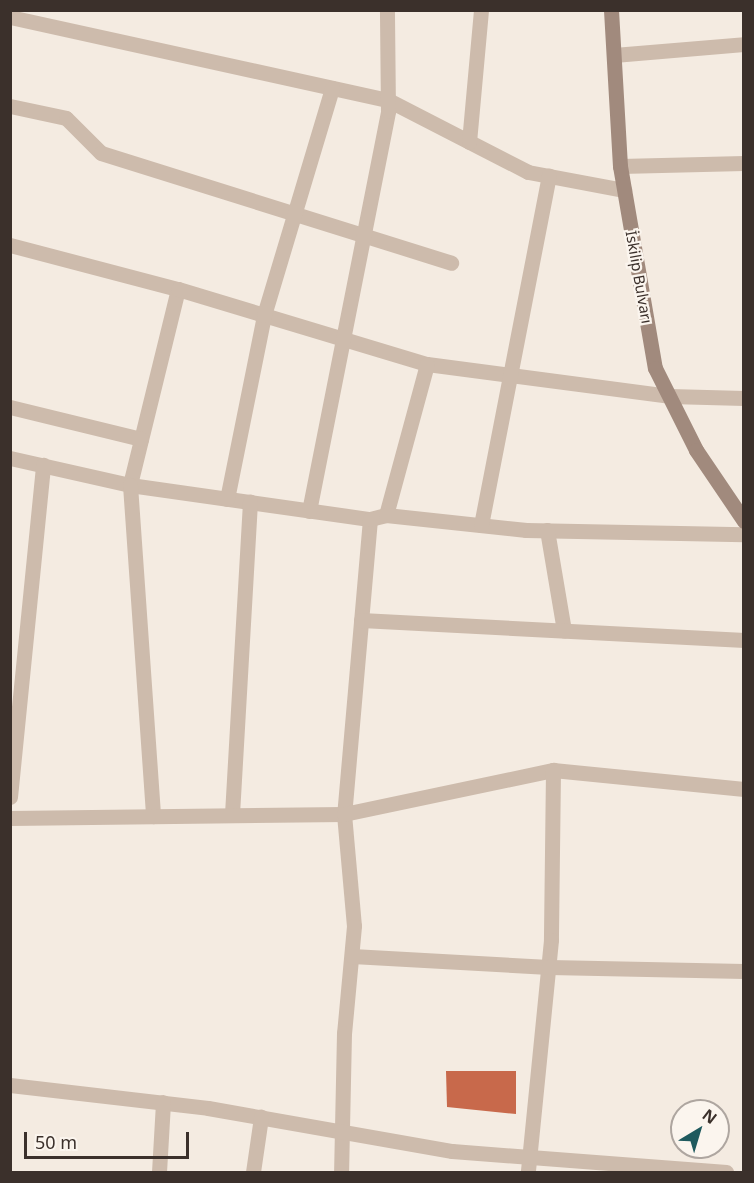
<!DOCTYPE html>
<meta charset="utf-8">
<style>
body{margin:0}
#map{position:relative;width:754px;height:1183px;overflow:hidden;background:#f4ebe1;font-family:"Noto Sans",sans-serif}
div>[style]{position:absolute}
.building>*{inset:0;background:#c8694b}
.minor>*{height:15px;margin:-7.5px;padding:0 7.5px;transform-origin:7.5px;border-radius:7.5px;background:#cdbbac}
.secondary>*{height:15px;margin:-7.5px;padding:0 7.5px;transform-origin:7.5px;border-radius:7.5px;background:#a18a7d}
span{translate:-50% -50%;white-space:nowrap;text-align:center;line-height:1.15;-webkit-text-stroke:4.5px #fbf5ee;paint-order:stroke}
.street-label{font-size:15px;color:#3b302b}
.frame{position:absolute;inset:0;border:12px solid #3b302b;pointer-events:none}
.north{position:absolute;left:670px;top:1099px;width:60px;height:60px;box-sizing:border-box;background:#fbf5ee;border:2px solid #aea6a0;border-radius:50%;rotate:38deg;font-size:16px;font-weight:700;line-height:24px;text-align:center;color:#3b302b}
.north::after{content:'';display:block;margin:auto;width:21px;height:27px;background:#1f5a5e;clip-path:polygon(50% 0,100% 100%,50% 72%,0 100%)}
.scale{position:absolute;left:24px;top:1132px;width:165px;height:27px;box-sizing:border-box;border:3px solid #3b302b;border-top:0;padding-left:8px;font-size:18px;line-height:21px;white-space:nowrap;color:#3b302b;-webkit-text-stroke:4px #fbf5ee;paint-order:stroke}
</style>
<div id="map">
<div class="building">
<i style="clip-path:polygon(446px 1071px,516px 1071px,516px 1114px,447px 1107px)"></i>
</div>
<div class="minor">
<i style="left:10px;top:17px;width:387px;rotate:12.4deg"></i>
<i style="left:388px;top:100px;width:157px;rotate:27.2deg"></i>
<i style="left:528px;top:172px;width:98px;rotate:10.6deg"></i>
<i style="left:614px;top:55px;width:130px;rotate:-4.8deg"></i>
<i style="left:10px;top:106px;width:57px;rotate:12.1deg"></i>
<i style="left:66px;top:118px;width:49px;rotate:45deg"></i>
<i style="left:101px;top:153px;width:367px;rotate:17.4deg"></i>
<i style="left:469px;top:142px;width:133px;rotate:-84.8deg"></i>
<i style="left:620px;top:166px;width:124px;rotate:-1.4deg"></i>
<i style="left:10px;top:245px;width:174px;rotate:14.7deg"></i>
<i style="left:178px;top:289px;width:202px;rotate:103.8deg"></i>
<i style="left:130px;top:485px;width:242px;rotate:8.1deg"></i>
<i style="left:370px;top:519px;width:296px;rotate:95deg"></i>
<i style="left:344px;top:814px;width:112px;rotate:84.9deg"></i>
<i style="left:354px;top:926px;width:107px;rotate:95.3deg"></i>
<i style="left:344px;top:1033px;width:139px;rotate:91.2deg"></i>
<i style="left:178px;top:289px;width:260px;rotate:16.8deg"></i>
<i style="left:427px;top:364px;width:244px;rotate:7.5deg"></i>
<i style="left:669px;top:396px;width:75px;rotate:1.5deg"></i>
<i style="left:10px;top:407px;width:135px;rotate:13.7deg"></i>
<i style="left:10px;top:458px;width:123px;rotate:12.7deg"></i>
<i style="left:130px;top:485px;width:332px;rotate:86deg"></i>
<i style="left:227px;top:499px;width:188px;rotate:-78.6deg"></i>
<i style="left:264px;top:315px;width:237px;rotate:-73.3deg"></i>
<i style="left:309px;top:511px;width:408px;rotate:-78.8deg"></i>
<i style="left:388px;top:111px;width:101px;rotate:-90.6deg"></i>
<i style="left:386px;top:515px;width:156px;rotate:-74.8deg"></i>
<i style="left:370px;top:519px;width:16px;rotate:-14deg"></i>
<i style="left:386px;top:515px;width:141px;rotate:6.1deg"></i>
<i style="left:526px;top:530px;width:218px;rotate:1.1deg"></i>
<i style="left:481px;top:525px;width:356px;rotate:-79deg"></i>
<i style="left:547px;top:530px;width:102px;rotate:80.4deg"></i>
<i style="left:361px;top:620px;width:384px;rotate:3deg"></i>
<i style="left:553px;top:770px;width:192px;rotate:5.7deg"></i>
<i style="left:10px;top:797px;width:334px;rotate:-84.3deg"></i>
<i style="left:232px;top:814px;width:313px;rotate:-86.7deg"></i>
<i style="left:10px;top:818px;width:334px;rotate:-0.7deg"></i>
<i style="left:344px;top:814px;width:214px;rotate:-11.9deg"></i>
<i style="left:553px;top:770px;width:170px;rotate:90.7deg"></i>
<i style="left:551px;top:940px;width:233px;rotate:95.7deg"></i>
<i style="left:352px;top:956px;width:197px;rotate:3.2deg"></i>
<i style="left:549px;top:967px;width:195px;rotate:1.2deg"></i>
<i style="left:10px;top:1085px;width:199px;rotate:6.6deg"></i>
<i style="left:208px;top:1108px;width:248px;rotate:10deg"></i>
<i style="left:452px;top:1151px;width:275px;rotate:4.4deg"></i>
<i style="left:159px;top:1172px;width:70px;rotate:-86.7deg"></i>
<i style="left:253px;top:1172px;width:56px;rotate:-81.7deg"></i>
</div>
<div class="secondary">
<i style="left:611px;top:10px;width:156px;rotate:86.7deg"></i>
<i style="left:620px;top:166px;width:205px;rotate:80.2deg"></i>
<i style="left:655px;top:368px;width:92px;rotate:63.4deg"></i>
<i style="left:696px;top:450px;width:86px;rotate:55.9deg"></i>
</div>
<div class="street-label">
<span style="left:639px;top:277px;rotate:80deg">İskilip Bulvarı</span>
</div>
<div class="frame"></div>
<div class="north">N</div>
<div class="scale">50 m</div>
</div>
